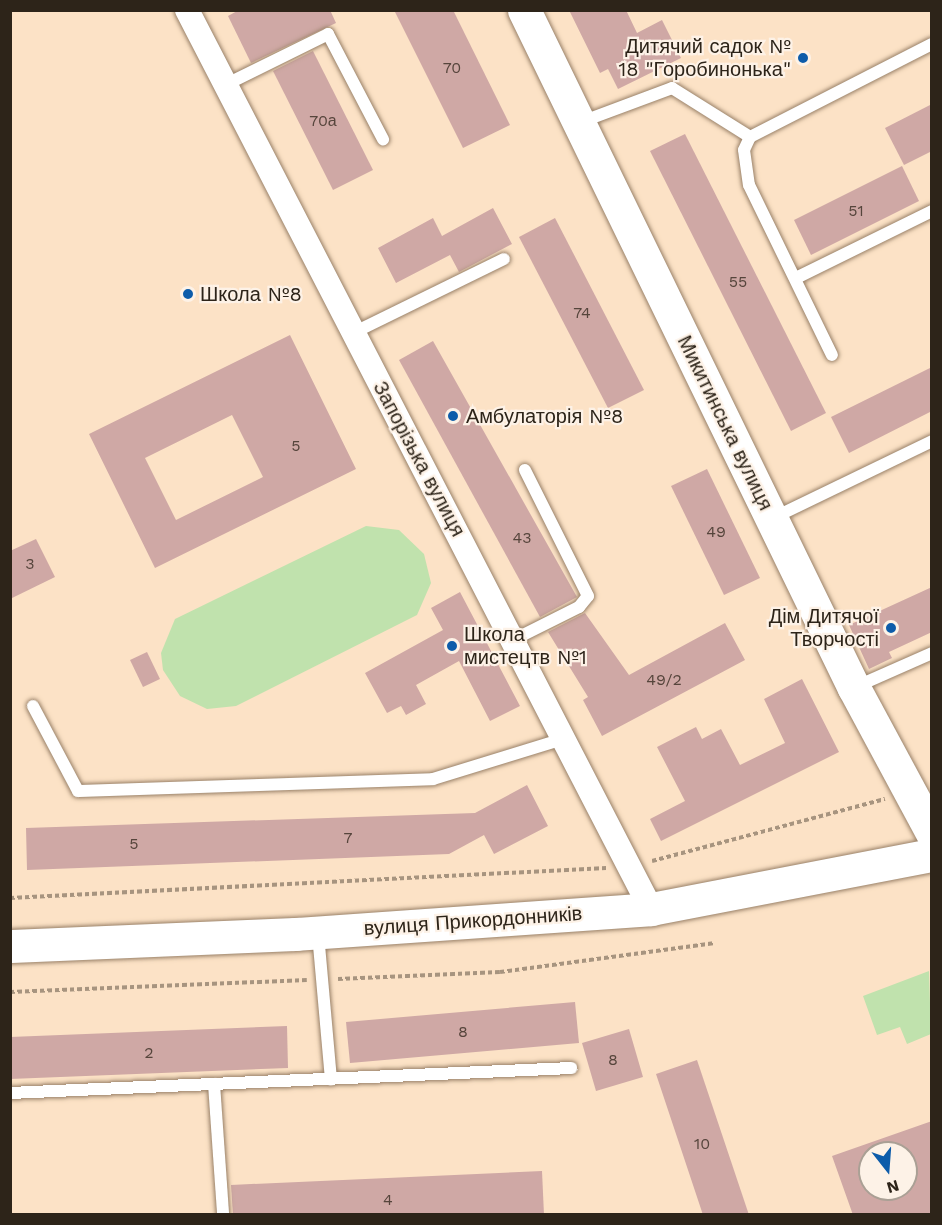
<!DOCTYPE html>
<meta charset="utf-8">
<style>
body{margin:0}
#map{position:relative;width:942px;height:1225px;overflow:hidden;background:#fce2c6;font-family:"Work Sans",sans-serif}
div>[style]{position:absolute}
.green>*{inset:0;background:#c0e2ad}
.building>*{inset:0;background:#cfa8a5}
.path>*{height:4px;margin-top:-2px;transform-origin:0;background:repeating-linear-gradient(90deg,#a7947f 0 4.5px,transparent 0 7.5px)}
.roads{filter:drop-shadow(0 0 2px #998168) drop-shadow(0 0 2px #998168)}
.lane>*{height:12px;margin:-6px;padding:0 6px;transform-origin:6px;border-radius:6px;background:#fff}
.street>*{height:24px;margin:-12px;padding:0 12px;transform-origin:12px;border-radius:12px;background:#fff}
.secondary>*{height:33px;margin:-16.5px;padding:0 16.5px;transform-origin:16.5px;border-radius:16.5px;background:#fff}
.dots>*{width:16px;height:16px;translate:-50% -50%;box-sizing:border-box;border:3px solid #fdf2e7;border-radius:50%}
span{translate:-50% -50%;white-space:nowrap;text-align:center;line-height:1.15;-webkit-text-stroke:4.5px #fdf2e7;paint-order:stroke}
.number-label{font-size:16px;color:#56453c}
.number-label span{-webkit-text-stroke-width:0}
.poi-label{font-size:20px;color:#2d2419}
.right{translate:-100% -50%;text-align:right}
.left{translate:0 -50%;text-align:left}
.street-label{font-size:20px;color:#2d2419}
.frame{position:absolute;inset:0;border:12px solid #2d2419;pointer-events:none}
.north{position:absolute;left:858px;top:1141px;width:60px;height:60px;box-sizing:border-box;background:#fdf2e7;border:2px solid #aaa095;border-radius:50%;rotate:163deg;font-size:16px;font-weight:700;line-height:24px;text-align:center;color:#2d2419}
.north::after{content:'';display:block;margin:auto;width:21px;height:27px;background:#0d5caa;clip-path:polygon(50% 0,100% 100%,50% 72%,0 100%)}
</style>
<div id="map">
<div class="green">
<i style="clip-path:polygon(366px 526px,399px 530px,424px 554px,431px 583px,417px 615px,236px 706px,207px 709px,180px 696px,163px 670px,161px 653px,175px 619px)"></i>
<i style="clip-path:polygon(929px 971px,931px 1034px,907px 1044px,900px 1027px,877px 1035px,863px 996px)"></i>
</div>
<div class="building">
<i style="clip-path:polygon(239px 10px,330px 10px,336px 23px,251px 63px,228px 16px)"></i>
<i style="clip-path:polygon(394px 10px,453px 10px,510px 125px,463px 148px)"></i>
<i style="clip-path:polygon(569px 10px,626px 10px,637px 33px,662px 20px,681px 58px,618px 89px,608px 69px,600px 73px)"></i>
<i style="clip-path:polygon(313px 51px,373px 170px,333px 190px,273px 71px)"></i>
<i style="clip-path:polygon(932px 104px,932px 151px,904px 165px,885px 128px)"></i>
<i style="clip-path:polygon(685px 134px,826px 413px,791px 431px,650px 151px)"></i>
<i style="clip-path:polygon(902px 166px,919px 201px,811px 255px,794px 220px)"></i>
<i style="clip-path:polygon(493px 208px,512px 244px,459px 272px,450px 255px,396px 283px,378px 248px,433px 218px,442px 236px)"></i>
<i style="clip-path:polygon(555px 218px,644px 390px,608px 408px,519px 237px)"></i>
<i style="clip-path:polygon(evenodd,290px 335px,356px 469px,155px 568px,89px 434px,290px 335px,232px 415px,263px 477px,176px 520px,145px 458px,232px 415px)"></i>
<i style="clip-path:polygon(433px 341px,577px 597px,540px 617px,399px 360px)"></i>
<i style="clip-path:polygon(932px 367px,932px 411px,849px 453px,831px 417px)"></i>
<i style="clip-path:polygon(707px 469px,760px 578px,724px 595px,671px 486px)"></i>
<i style="clip-path:polygon(36px 539px,55px 577px,10px 599px,10px 551px)"></i>
<i style="clip-path:polygon(932px 587px,932px 632px,889px 652px,892px 658px,869px 669px,849px 625px)"></i>
<i style="clip-path:polygon(460px 592px,520px 706px,490px 721px,459px 661px,416px 685px,426px 704px,406px 715px,401px 706px,387px 713px,365px 673px,443px 630px,431px 608px)"></i>
<i style="clip-path:polygon(585px 613px,629px 675px,725px 623px,745px 660px,602px 736px,583px 700px,588px 697px,548px 632px)"></i>
<i style="clip-path:polygon(147px 652px,160px 679px,143px 687px,130px 660px)"></i>
<i style="clip-path:polygon(802px 679px,839px 752px,661px 841px,650px 819px,685px 801px,657px 747px,696px 727px,702px 739px,721px 729px,740px 765px,785px 743px,764px 699px)"></i>
<i style="clip-path:polygon(527px 785px,548px 826px,494px 854px,484px 835px,449px 854px,27px 870px,26px 828px,475px 813px)"></i>
<i style="clip-path:polygon(575px 1002px,579px 1043px,350px 1063px,346px 1022px)"></i>
<i style="clip-path:polygon(287px 1026px,288px 1068px,10px 1079px,10px 1037px)"></i>
<i style="clip-path:polygon(629px 1029px,643px 1077px,596px 1091px,582px 1043px)"></i>
<i style="clip-path:polygon(697px 1060px,749px 1215px,703px 1215px,656px 1074px)"></i>
<i style="clip-path:polygon(evenodd,932px 1121px,932px 1215px,853px 1215px,832px 1156px,932px 1121px,870px 1153px,906px 1153px,906px 1189px,870px 1189px,870px 1153px)"></i>
<i style="clip-path:polygon(542px 1171px,544px 1215px,233px 1215px,231px 1185px)"></i>
</div>
<div class="path">
<i style="left:652px;top:861px;width:241px;rotate:-14.9deg"></i>
<i style="left:10px;top:898px;width:597px;rotate:-2.88deg"></i>
<i style="left:338px;top:979px;width:162px;rotate:-2.5deg"></i>
<i style="left:500px;top:972px;width:217px;rotate:-7.7deg"></i>
<i style="left:10px;top:992px;width:297px;rotate:-2.3deg"></i>
</div>
<div class="roads">
<div class="lane">
<i style="left:225px;top:85px;width:115px;rotate:-26.3deg"></i>
<i style="left:328px;top:34px;width:119px;rotate:62.4deg"></i>
<i style="left:581px;top:122px;width:97px;rotate:-20.5deg"></i>
<i style="left:672px;top:88px;width:92px;rotate:32.1deg"></i>
<i style="left:750px;top:137px;width:204px;rotate:-27.1deg"></i>
<i style="left:750px;top:137px;width:14px;rotate:115deg"></i>
<i style="left:744px;top:150px;width:35px;rotate:82deg"></i>
<i style="left:749px;top:185px;width:189px;rotate:64deg"></i>
<i style="left:796px;top:278px;width:152px;rotate:-26.2deg"></i>
<i style="left:353px;top:333px;width:168px;rotate:-26.1deg"></i>
<i style="left:773px;top:518px;width:177px;rotate:-25.8deg"></i>
<i style="left:513px;top:640px;width:74px;rotate:-26.6deg"></i>
<i style="left:579px;top:607px;width:14px;rotate:-51deg"></i>
<i style="left:588px;top:596px;width:141px;rotate:-116.6deg"></i>
<i style="left:855px;top:687px;width:84px;rotate:-23.8deg"></i>
<i style="left:33px;top:706px;width:96px;rotate:62.1deg"></i>
<i style="left:78px;top:791px;width:355px;rotate:-1.9deg"></i>
<i style="left:433px;top:779px;width:136px;rotate:-17.1deg"></i>
<i style="left:318px;top:934px;width:146px;rotate:84.9deg"></i>
<i style="left:214px;top:1084px;width:130px;rotate:86deg"></i>
<i style="left:10px;top:1093px;width:562px;rotate:-2.55deg"></i>
</div>
<div class="street">
<i style="left:187px;top:10px;width:1012px;rotate:62.7deg"></i>
</div>
<div class="secondary">
<i style="left:524px;top:10px;width:754px;rotate:64.05deg"></i>
<i style="left:854px;top:688px;width:165px;rotate:61.7deg"></i>
<i style="left:10px;top:946px;width:286px;rotate:-2.4deg"></i>
<i style="left:296px;top:934px;width:356px;rotate:-4deg"></i>
<i style="left:651px;top:909px;width:286px;rotate:-10.9deg"></i>
</div>
</div>
<div class="dots">
<i style="left:803px;top:58px;background:#0d5caa"></i>
<i style="left:188px;top:294px;background:#0d5caa"></i>
<i style="left:453px;top:416px;background:#0d5caa"></i>
<i style="left:891px;top:628px;background:#0d5caa"></i>
<i style="left:452px;top:646px;background:#0d5caa"></i>
</div>
<div class="number-label">
<span style="left:452px;top:68px">70</span>
<span style="left:323px;top:121px">70а</span>
<span style="left:856px;top:211px">51</span>
<span style="left:738px;top:282px">55</span>
<span style="left:582px;top:313px">74</span>
<span style="left:296px;top:446px">5</span>
<span style="left:716px;top:532px">49</span>
<span style="left:522px;top:538px">43</span>
<span style="left:30px;top:564px">3</span>
<span style="left:664px;top:680px">49/2</span>
<span style="left:348px;top:838px">7</span>
<span style="left:134px;top:844px">5</span>
<span style="left:463px;top:1032px">8</span>
<span style="left:149px;top:1053px">2</span>
<span style="left:613px;top:1060px">8</span>
<span style="left:702px;top:1144px">10</span>
<span style="left:388px;top:1200px">4</span>
</div>
<div class="poi-label">
<span class="right" style="left:791px;top:58px">Дитячий садок №<br>18 "Горобинонька"</span>
<span class="left" style="left:200px;top:294px">Школа №8</span>
<span class="left" style="left:466px;top:416px">Амбулаторія №8</span>
<span class="right" style="left:879px;top:628px">Дім Дитячої<br>Творчості</span>
<span class="left" style="left:464px;top:646px">Школа<br>мистецтв №1</span>
</div>
<div class="street-label">
<span style="left:725px;top:423px;rotate:64deg">Микитинська вулиця</span>
<span style="left:419px;top:459px;rotate:62deg">Запорізька вулиця</span>
<span style="left:473px;top:921px;rotate:-4deg">вулиця Прикордонників</span>
</div>
<div class="frame"></div>
<div class="north">N</div>
</div>
